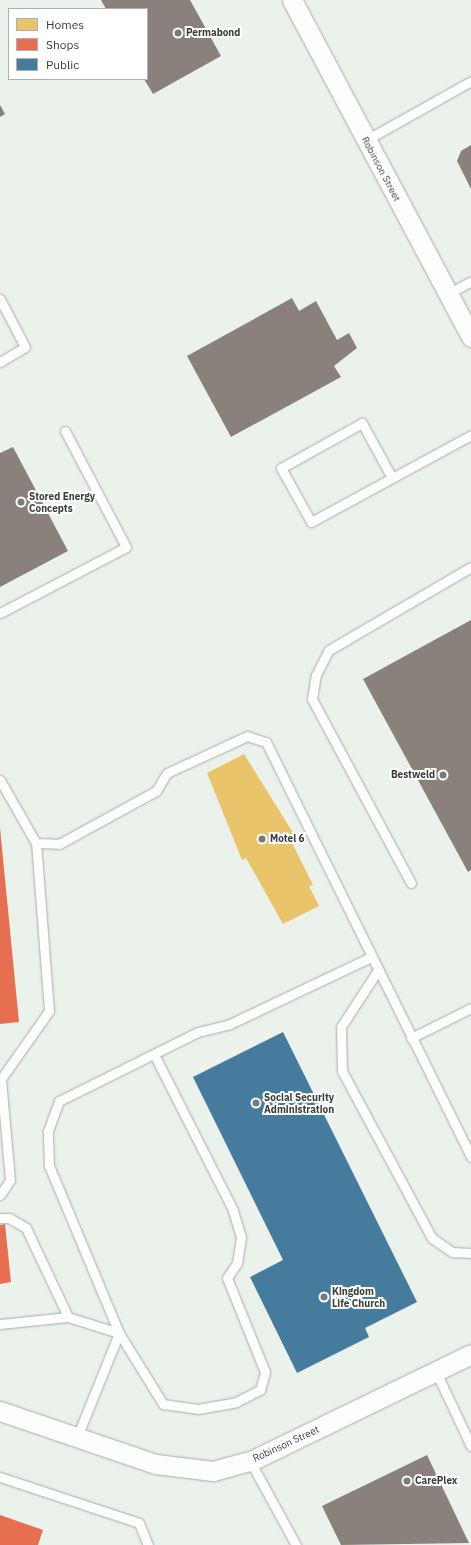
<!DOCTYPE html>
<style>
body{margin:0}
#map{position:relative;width:471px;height:1545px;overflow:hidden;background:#eaf2eb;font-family:"IBM Plex Sans",sans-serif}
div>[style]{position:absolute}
.homes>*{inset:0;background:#e9c46a}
.shops>*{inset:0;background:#e76f51}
.public>*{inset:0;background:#457b9d}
.industry>*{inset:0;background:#8a817c}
.roads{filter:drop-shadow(0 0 1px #a7aea8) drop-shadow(0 0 1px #a7aea8)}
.service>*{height:9px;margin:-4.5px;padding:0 4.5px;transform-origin:4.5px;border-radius:4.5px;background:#fcfdfc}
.minor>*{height:19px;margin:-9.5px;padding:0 9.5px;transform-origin:9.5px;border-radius:9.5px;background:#fcfdfc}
.dots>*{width:11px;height:11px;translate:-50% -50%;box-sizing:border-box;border:2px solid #fff;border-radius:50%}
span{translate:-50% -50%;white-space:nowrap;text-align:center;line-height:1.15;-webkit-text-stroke:4px #fff;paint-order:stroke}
.poi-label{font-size:10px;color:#383e39;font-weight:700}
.left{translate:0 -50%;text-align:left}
.right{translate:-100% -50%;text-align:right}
.street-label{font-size:10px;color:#383e39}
.legend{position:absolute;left:8px;top:8px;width:140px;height:72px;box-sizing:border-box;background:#fff;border:1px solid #afb2b0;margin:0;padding:5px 7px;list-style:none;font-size:12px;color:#383e39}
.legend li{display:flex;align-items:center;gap:8px;height:20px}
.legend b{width:20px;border:1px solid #afb2b0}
</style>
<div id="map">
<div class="homes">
<i style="clip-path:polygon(244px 754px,295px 836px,290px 839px,313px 885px,309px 886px,319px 906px,283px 924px,246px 858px,242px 860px,207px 773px)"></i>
</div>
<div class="shops">
<i style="clip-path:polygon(0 828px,19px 1022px,0 1024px)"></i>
<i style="clip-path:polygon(5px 1224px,11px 1282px,0 1284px,0 1225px)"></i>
<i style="clip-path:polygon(0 1515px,43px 1530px,38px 1545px,0 1545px)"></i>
</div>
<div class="public">
<i style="clip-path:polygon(283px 1032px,417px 1302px,365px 1328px,369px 1337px,297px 1373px,250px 1277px,283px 1260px,193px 1077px)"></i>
</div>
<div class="industry">
<i style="clip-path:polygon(101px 0,190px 0,221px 56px,153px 94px,144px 79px,147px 9px,106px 9px)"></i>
<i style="clip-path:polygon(0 105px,5px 114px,0 117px)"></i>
<i style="clip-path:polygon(471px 145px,471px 189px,457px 161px,461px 151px)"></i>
<i style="clip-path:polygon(292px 298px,299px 311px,316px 301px,337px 340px,349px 333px,357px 348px,334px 366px,341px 377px,231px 437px,187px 356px)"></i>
<i style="clip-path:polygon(13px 447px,68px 551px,0 587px,0 453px)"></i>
<i style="clip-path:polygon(471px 620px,471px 870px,468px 872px,363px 679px)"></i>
<i style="clip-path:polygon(427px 1455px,469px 1543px,341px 1545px,322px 1506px)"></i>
</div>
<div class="roads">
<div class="service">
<i style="left:366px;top:140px;width:120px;rotate:-29.3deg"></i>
<i style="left:448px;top:294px;width:26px;rotate:-29deg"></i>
<i style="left:0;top:299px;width:54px;rotate:62.5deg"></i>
<i style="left:25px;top:347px;width:29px;rotate:149deg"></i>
<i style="left:392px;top:478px;width:63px;rotate:-118.6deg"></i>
<i style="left:362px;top:423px;width:93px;rotate:150.9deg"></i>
<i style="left:281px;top:468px;width:62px;rotate:60.9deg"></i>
<i style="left:311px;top:522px;width:182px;rotate:-28.5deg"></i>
<i style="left:0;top:613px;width:142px;rotate:-27.6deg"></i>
<i style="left:126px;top:547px;width:131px;rotate:-117.7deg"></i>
<i style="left:0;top:780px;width:73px;rotate:60.3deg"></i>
<i style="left:36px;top:843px;width:23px;rotate:2deg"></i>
<i style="left:59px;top:844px;width:111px;rotate:-28.7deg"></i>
<i style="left:156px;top:791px;width:21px;rotate:-59deg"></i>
<i style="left:167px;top:773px;width:88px;rotate:-24.8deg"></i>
<i style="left:247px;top:736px;width:20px;rotate:18deg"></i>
<i style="left:266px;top:742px;width:463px;rotate:63.7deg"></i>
<i style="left:411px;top:883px;width:209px;rotate:-118.3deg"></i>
<i style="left:312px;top:699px;width:24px;rotate:-81deg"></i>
<i style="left:316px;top:675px;width:28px;rotate:-63deg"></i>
<i style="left:329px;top:650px;width:164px;rotate:-30.3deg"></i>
<i style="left:378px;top:970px;width:68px;rotate:123deg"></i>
<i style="left:341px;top:1027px;width:44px;rotate:88.7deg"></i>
<i style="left:342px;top:1071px;width:190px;rotate:61.7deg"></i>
<i style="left:432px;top:1238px;width:24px;rotate:35deg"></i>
<i style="left:452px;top:1252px;width:19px;rotate:3deg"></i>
<i style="left:411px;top:1038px;width:67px;rotate:-26.6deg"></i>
<i style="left:0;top:1195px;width:18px;rotate:-56deg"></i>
<i style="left:10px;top:1180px;width:101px;rotate:-95.1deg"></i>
<i style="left:1px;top:1079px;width:83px;rotate:-54.8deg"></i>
<i style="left:49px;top:1011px;width:169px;rotate:-94.4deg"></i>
<i style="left:0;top:1218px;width:9px"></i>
<i style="left:9px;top:1218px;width:20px;rotate:30deg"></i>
<i style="left:26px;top:1228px;width:98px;rotate:64.7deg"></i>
<i style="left:0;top:1324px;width:68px;rotate:-5.9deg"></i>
<i style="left:68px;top:1317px;width:53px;rotate:17.4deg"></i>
<i style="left:119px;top:1333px;width:84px;rotate:58.2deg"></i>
<i style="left:163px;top:1404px;width:35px;rotate:8deg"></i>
<i style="left:198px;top:1409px;width:39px;rotate:-10deg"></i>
<i style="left:236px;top:1402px;width:27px;rotate:-27deg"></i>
<i style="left:260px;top:1390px;width:19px;rotate:-74deg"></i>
<i style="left:265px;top:1372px;width:101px;rotate:-112deg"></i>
<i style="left:227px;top:1278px;width:18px;rotate:-56deg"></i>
<i style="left:237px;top:1263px;width:26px;rotate:-81deg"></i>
<i style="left:241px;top:1237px;width:28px;rotate:-107deg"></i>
<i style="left:233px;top:1210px;width:175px;rotate:-116.9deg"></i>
<i style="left:436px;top:1372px;width:82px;rotate:64.7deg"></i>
<i style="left:77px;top:1437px;width:112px;rotate:-68deg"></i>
<i style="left:119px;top:1333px;width:181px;rotate:-112.7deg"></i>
<i style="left:49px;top:1166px;width:35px;rotate:-92deg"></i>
<i style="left:48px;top:1131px;width:32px;rotate:-70deg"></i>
<i style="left:59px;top:1101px;width:155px;rotate:-26.4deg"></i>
<i style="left:198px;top:1032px;width:33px;rotate:-14deg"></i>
<i style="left:230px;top:1024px;width:156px;rotate:-25.4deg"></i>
<i style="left:250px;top:1461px;width:96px;rotate:61.3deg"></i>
<i style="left:0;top:1477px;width:146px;rotate:18.3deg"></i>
<i style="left:139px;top:1523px;width:24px;rotate:68deg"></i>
</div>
<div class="minor">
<i style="left:292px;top:0;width:382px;rotate:62deg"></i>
<i style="left:0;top:1411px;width:165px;rotate:18.8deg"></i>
<i style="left:156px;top:1464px;width:57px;rotate:7deg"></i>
<i style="left:213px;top:1471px;width:41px;rotate:-15.4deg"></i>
<i style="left:253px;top:1460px;width:242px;rotate:-25.9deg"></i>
</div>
</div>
<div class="dots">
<i style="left:178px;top:33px;background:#767d77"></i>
<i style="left:21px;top:502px;background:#767d77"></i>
<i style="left:443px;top:775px;background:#767d77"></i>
<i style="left:262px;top:839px;background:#767d77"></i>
<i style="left:256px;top:1103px;background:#767d77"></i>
<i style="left:324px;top:1297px;background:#767d77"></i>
<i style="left:407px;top:1481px;background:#767d77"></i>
</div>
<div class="poi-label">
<span class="left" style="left:186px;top:33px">Permabond</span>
<span class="left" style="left:29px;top:502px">Stored Energy<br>Concepts</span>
<span class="right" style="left:435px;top:775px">Bestweld</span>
<span class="left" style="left:270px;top:839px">Motel 6</span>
<span class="left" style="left:264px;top:1103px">Social Security<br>Administration</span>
<span class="left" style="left:332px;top:1297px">Kingdom<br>Life Church</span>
<span class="left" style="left:415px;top:1481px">CarePlex</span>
</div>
<div class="street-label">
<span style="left:381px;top:169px;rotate:62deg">Robinson Street</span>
<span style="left:286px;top:1444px;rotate:-25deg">Robinson Street</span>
</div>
<ul class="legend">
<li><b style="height:11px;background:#e9c46a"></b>Homes</li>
<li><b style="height:11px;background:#e76f51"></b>Shops</li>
<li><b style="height:11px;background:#457b9d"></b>Public</li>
</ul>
</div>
